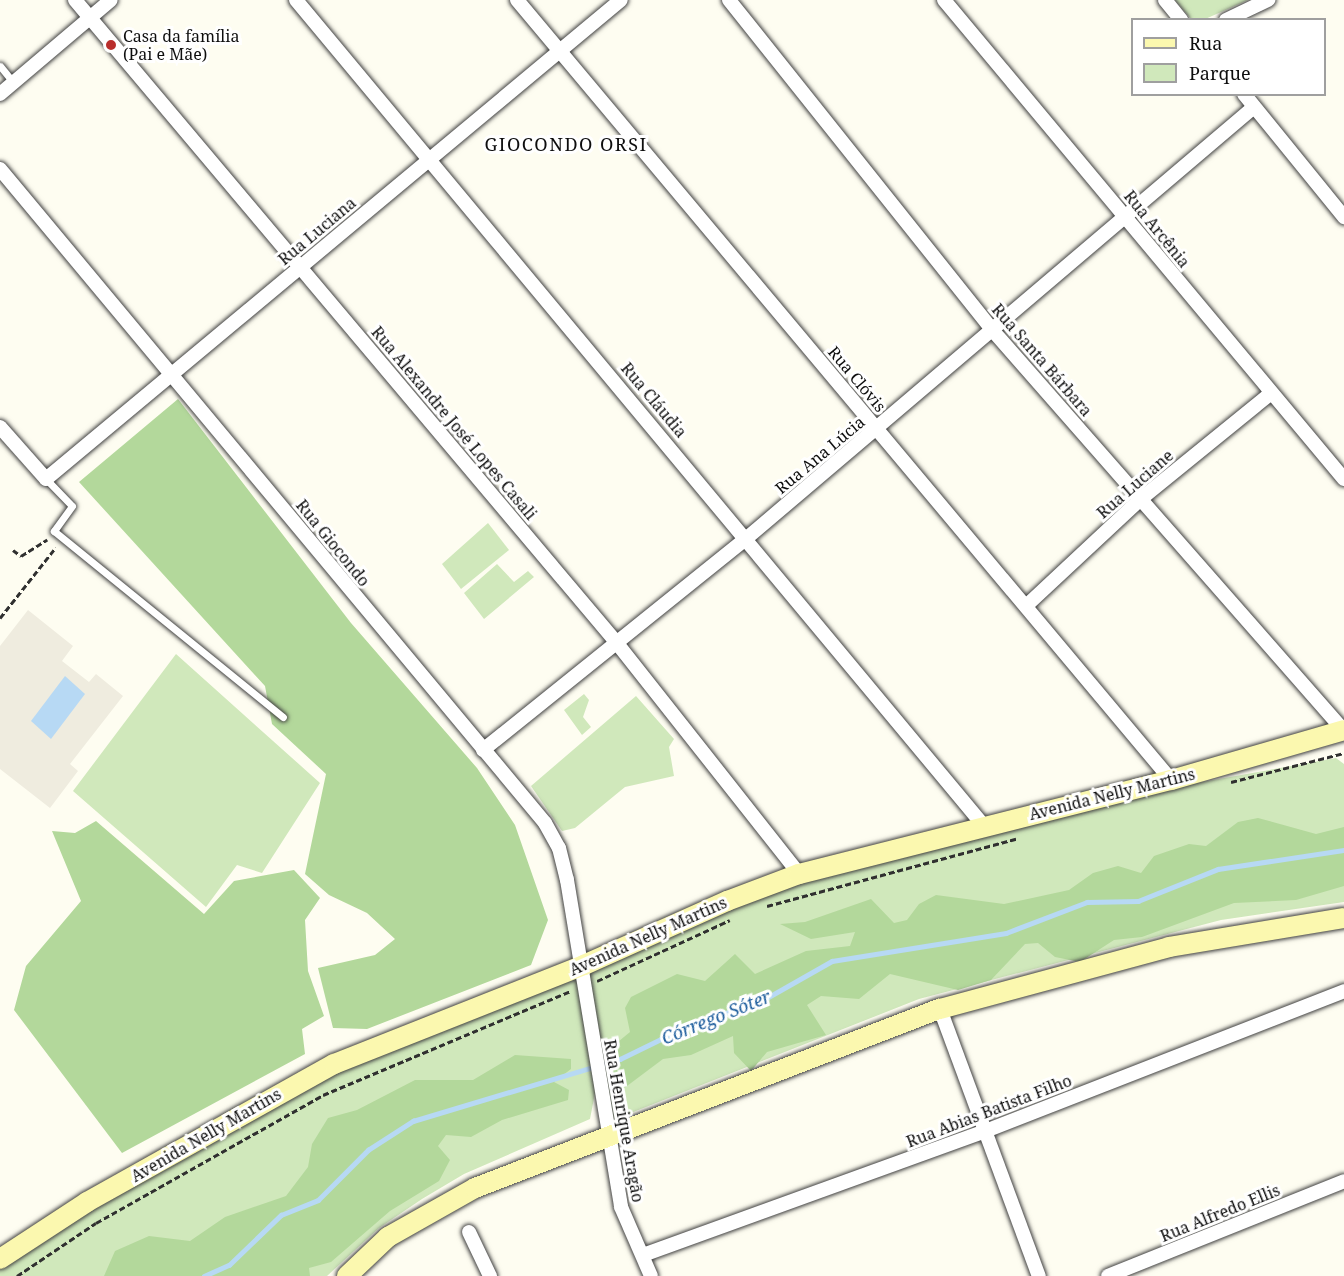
<!DOCTYPE html>
<meta charset="utf-8">
<style>
body{margin:0}
#map{position:relative;width:1344px;height:1276px;overflow:hidden;background:#fefdf1;font-family:"Noto Serif",serif}
div>[style]{position:absolute}
.green>*{inset:0;background:#d0e8bb}
.forest>*{inset:0;background:#b3d89b}
.plaza>*{inset:0;background:#efecdf}
.water>*{inset:0;background:#b7d9f4}
.stream>*{height:4.5px;margin:-2.25px;padding:0 2.25px;transform-origin:2.25px;border-radius:2.25px;background:#b7d9f4}
.path>*{height:3px;margin-top:-1.5px;transform-origin:0;background:repeating-linear-gradient(90deg,#303030 0 6px,transparent 0 9px)}
.roads{filter:drop-shadow(0 0 2px #414141) drop-shadow(0 0 2px #414141)}
.lane>*{height:7px;margin:-3.5px;padding:0 3.5px;transform-origin:3.5px;border-radius:3.5px;background:#fff}
.street>*{height:14px;margin:-7px;padding:0 7px;transform-origin:7px;border-radius:7px;background:#fff}
.secondary>*{height:20px;margin:-10px;padding:0 10px;transform-origin:10px;border-radius:10px;background:#fbf8af}
.dots>*{width:16px;height:16px;translate:-50% -50%;box-sizing:border-box;border:3px solid #fff;border-radius:50%}
span{translate:-50% -50%;white-space:nowrap;text-align:center;line-height:1.15;-webkit-text-stroke:6px #fff;paint-order:stroke}
.poi-label{font-size:16px;color:#0e0e0e}
.left{translate:0 -50%;text-align:left}
.street-label{font-size:16px;color:#0e0e0e}
.neighbourhood-label{font-size:18px;color:#0e0e0e;letter-spacing:1.5px}
.water-label{font-size:18px;color:#1c5c9c;font-style:italic}
.legend{position:absolute;left:1131px;top:18px;width:195px;height:78px;box-sizing:border-box;background:#fff;border:2px solid #9f9f9f;margin:0;padding:8px 10px;list-style:none;font-size:18px;color:#0e0e0e}
.legend li{display:flex;align-items:center;gap:12px;height:30px}
.legend b{width:30px;border:2px solid #9f9f9f}
</style>
<div id="map">
<div class="green">
<i style="clip-path:polygon(1175px 0,1248px 0,1203px 20px,1191px 19px)"></i>
<i style="clip-path:polygon(488px 523px,509px 550px,461px 589px,442px 564px)"></i>
<i style="clip-path:polygon(497px 564px,514px 582px,528px 571px,534px 577px,484px 619px,464px 593px)"></i>
<i style="clip-path:polygon(176px 654px,320px 783px,262px 873px,237px 865px,206px 907px,73px 791px)"></i>
<i style="clip-path:polygon(584px 694px,589px 700px,583px 717px,591px 727px,582px 735px,564px 710px)"></i>
<i style="clip-path:polygon(636px 696px,674px 739px,669px 747px,674px 776px,625px 787px,575px 828px,562px 831px,531px 786px)"></i>
<i style="clip-path:polygon(1336px 758px,1344px 764px,1344px 902px,1221px 920px,919px 999px,603px 1124px,595px 1093px,590px 1119px,464px 1174px,422px 1199px,379px 1228px,327px 1276px,0 1276px,0 1266px,39px 1239px,336px 1073px,799px 880px,1174px 787px)"></i>
</div>
<div class="forest">
<i style="clip-path:polygon(178px 399px,351px 623px,477px 768px,515px 825px,548px 920px,531px 965px,367px 1029px,333px 1028px,318px 968px,375px 955px,395px 939px,367px 913px,329px 895px,305px 874px,326px 774px,272px 724px,265px 686px,79px 482px)"></i>
<i style="clip-path:polygon(1258px 818px,1316px 834px,1344px 827px,1344px 886px,1296px 900px,1234px 903px,1142px 937px,1114px 940px,1080px 962px,1055px 957px,1038px 943px,1025px 944px,991px 980px,958px 990px,890px 974px,859px 999px,821px 996px,807px 1005px,826px 1035px,767px 1052px,751px 1071px,734px 1053px,733px 1036px,691px 1055px,663px 1059px,611px 1098px,613px 1046px,630px 1032px,625px 1008px,631px 997px,677px 974px,705px 981px,735px 954px,755px 974px,806px 951px,850px 946px,855px 932px,811px 939px,780px 924px,805px 922px,871px 899px,894px 923px,907px 920px,919px 904px,936px 895px,1004px 904px,1069px 890px,1093px 873px,1118px 866px,1141px 873px,1154px 856px,1189px 844px,1206px 846px,1238px 822px)"></i>
<i style="clip-path:polygon(96px 821px,204px 914px,234px 881px,294px 870px,320px 898px,305px 920px,308px 971px,324px 1016px,302px 1029px,305px 1054px,122px 1153px,14px 1010px,26px 966px,81px 901px,52px 831px,75px 833px)"></i>
<i style="clip-path:polygon(515px 1055px,571px 1059px,571px 1069px,554px 1082px,569px 1090px,568px 1100px,502px 1120px,471px 1137px,446px 1135px,438px 1146px,450px 1160px,439px 1181px,390px 1211px,331px 1262px,309px 1268px,310px 1276px,104px 1276px,115px 1251px,149px 1236px,190px 1241px,225px 1217px,286px 1196px,308px 1167px,312px 1144px,328px 1118px,357px 1110px,415px 1080px,473px 1080px)"></i>
</div>
<div class="plaza">
<i style="clip-path:polygon(28px 610px,73px 646px,62px 661px,89px 682px,96px 674px,123px 696px,70px 764px,78px 771px,50px 808px,0 769px,0 646px)"></i>
</div>
<div class="water">
<i style="clip-path:polygon(65px 676px,85px 694px,51px 739px,31px 721px)"></i>
</div>
<div class="stream">
<i style="left:204px;top:1276px;width:27px;rotate:-24deg"></i>
<i style="left:229px;top:1265px;width:72px;rotate:-43.9deg"></i>
<i style="left:281px;top:1215px;width:40px;rotate:-22deg"></i>
<i style="left:318px;top:1200px;width:71px;rotate:-45deg"></i>
<i style="left:368px;top:1150px;width:54px;rotate:-32.8deg"></i>
<i style="left:413px;top:1121px;width:216px;rotate:-16.7deg"></i>
<i style="left:620px;top:1059px;width:85px;rotate:-26deg"></i>
<i style="left:696px;top:1022px;width:65px;rotate:-17deg"></i>
<i style="left:758px;top:1003px;width:85px;rotate:-29.6deg"></i>
<i style="left:832px;top:961px;width:176px;rotate:-9.1deg"></i>
<i style="left:1006px;top:933px;width:87px;rotate:-20.9deg"></i>
<i style="left:1087px;top:902px;width:51px;rotate:-1.1deg"></i>
<i style="left:1138px;top:901px;width:86px;rotate:-21.8deg"></i>
<i style="left:1218px;top:869px;width:127px;rotate:-8.6deg"></i>
</div>
<div class="path">
<i style="left:13px;top:550px;width:10px;rotate:37deg"></i>
<i style="left:21px;top:556px;width:31px;rotate:-32deg"></i>
<i style="left:0;top:618px;width:90px;rotate:-51.7deg"></i>
<i style="left:1231px;top:782px;width:117px;rotate:-14.4deg"></i>
<i style="left:767px;top:906px;width:258px;rotate:-15.1deg"></i>
<i style="left:597px;top:981px;width:146px;rotate:-24.6deg"></i>
<i style="left:17px;top:1276px;width:95px;rotate:-33.9deg"></i>
<i style="left:96px;top:1223px;width:261px;rotate:-29.4deg"></i>
<i style="left:323px;top:1095px;width:269px;rotate:-22.8deg"></i>
</div>
<div class="roads">
<div class="lane">
<i style="left:0;top:66px;width:22px;rotate:51deg"></i>
<i style="left:46px;top:479px;width:37px;rotate:46deg"></i>
<i style="left:72px;top:506px;width:31px;rotate:126deg"></i>
<i style="left:54px;top:531px;width:295px;rotate:39.1deg"></i>
</div>
<div class="street">
<i style="left:75px;top:0;width:840px;rotate:49.88deg"></i>
<i style="left:616px;top:642px;width:295px;rotate:51.7deg"></i>
<i style="left:296px;top:0;width:1074px;rotate:50.21deg"></i>
<i style="left:517px;top:0;width:1018px;rotate:50.02deg"></i>
<i style="left:729px;top:0;width:425px;rotate:51.4deg"></i>
<i style="left:994px;top:332px;width:531px;rotate:48.74deg"></i>
<i style="left:944px;top:0;width:624px;rotate:50.14deg"></i>
<i style="left:1165px;top:0;width:26px;rotate:51deg"></i>
<i style="left:1226px;top:20px;width:47px;rotate:-25.5deg"></i>
<i style="left:0;top:94px;width:145px;rotate:-40.3deg"></i>
<i style="left:1244px;top:94px;width:159px;rotate:50.9deg"></i>
<i style="left:0;top:169px;width:851px;rotate:50.19deg"></i>
<i style="left:545px;top:823px;width:29px;rotate:61deg"></i>
<i style="left:559px;top:848px;width:33px;rotate:76deg"></i>
<i style="left:567px;top:880px;width:331px;rotate:80.6deg"></i>
<i style="left:621px;top:1207px;width:75px;rotate:66.5deg"></i>
<i style="left:0;top:427px;width:69px;rotate:48.5deg"></i>
<i style="left:46px;top:479px;width:748px;rotate:-39.8deg"></i>
<i style="left:1026px;top:606px;width:158px;rotate:-43deg"></i>
<i style="left:1142px;top:498px;width:166px;rotate:-39.1deg"></i>
<i style="left:483px;top:750px;width:340px;rotate:-38.8deg"></i>
<i style="left:748px;top:537px;width:664px;rotate:-40.36deg"></i>
<i style="left:940px;top:1009px;width:285px;rotate:69.7deg"></i>
<i style="left:469px;top:1232px;width:49px;rotate:64.5deg"></i>
<i style="left:643px;top:1255px;width:362px;rotate:-19.9deg"></i>
<i style="left:983px;top:1132px;width:388px;rotate:-21.3deg"></i>
<i style="left:1108px;top:1276px;width:254px;rotate:-21.9deg"></i>
</div>
<div class="secondary">
<i style="left:0;top:1259px;width:104px;rotate:-33.2deg"></i>
<i style="left:87px;top:1202px;width:283px;rotate:-29.2deg"></i>
<i style="left:334px;top:1064px;width:269px;rotate:-21.6deg"></i>
<i style="left:584px;top:965px;width:157px;rotate:-24.1deg"></i>
<i style="left:727px;top:901px;width:77px;rotate:-20.6deg"></i>
<i style="left:799px;top:874px;width:384px;rotate:-14.2deg"></i>
<i style="left:1171px;top:780px;width:180px;rotate:-16.1deg"></i>
<i style="left:347px;top:1276px;width:57px;rotate:-43.6deg"></i>
<i style="left:388px;top:1237px;width:100px;rotate:-29.4deg"></i>
<i style="left:475px;top:1188px;width:498px;rotate:-21.1deg"></i>
<i style="left:940px;top:1009px;width:237px;rotate:-15.1deg"></i>
<i style="left:1169px;top:947px;width:177px;rotate:-9.4deg"></i>
</div>
</div>
<div class="dots">
<i style="left:111px;top:45px;background:#b92e2c"></i>
</div>
<div class="poi-label">
<span class="left" style="left:123px;top:45px">Casa da família<br>(Pai e Mãe)</span>
</div>
<div class="street-label">
<span style="left:1157px;top:229px;rotate:51deg">Rua Arcênia</span>
<span style="left:317px;top:231px;rotate:-40deg">Rua Luciana</span>
<span style="left:1042px;top:360px;rotate:49deg">Rua Santa Bárbara</span>
<span style="left:857px;top:379px;rotate:50deg">Rua Clóvis</span>
<span style="left:654px;top:400px;rotate:50deg">Rua Cláudia</span>
<span style="left:454px;top:423px;rotate:50deg">Rua Alexandre José Lopes Casali</span>
<span style="left:820px;top:455px;rotate:-40deg">Rua Ana Lúcia</span>
<span style="left:1135px;top:484px;rotate:-41deg">Rua Luciane</span>
<span style="left:333px;top:543px;rotate:51deg">Rua Giocondo</span>
<span style="left:1112px;top:794px;rotate:-14deg">Avenida Nelly Martins</span>
<span style="left:648px;top:936px;rotate:-24deg">Avenida Nelly Martins</span>
<span style="left:989px;top:1111px;rotate:-21deg">Rua Abias Batista Filho</span>
<span style="left:624px;top:1121px;rotate:80deg">Rua Henrique Aragão</span>
<span style="left:206px;top:1135px;rotate:-30deg">Avenida Nelly Martins</span>
<span style="left:1220px;top:1213px;rotate:-22deg">Rua Alfredo Ellis</span>
</div>
<div class="neighbourhood-label">
<span style="left:566px;top:144px">GIOCONDO ORSI</span>
</div>
<div class="water-label">
<span style="left:716px;top:1017px;rotate:-22deg">Córrego Sóter</span>
</div>
<ul class="legend">
<li><b style="height:8px;background:#fbf8af"></b>Rua</li>
<li><b style="height:16px;background:#d0e8bb"></b>Parque</li>
</ul>
</div>
